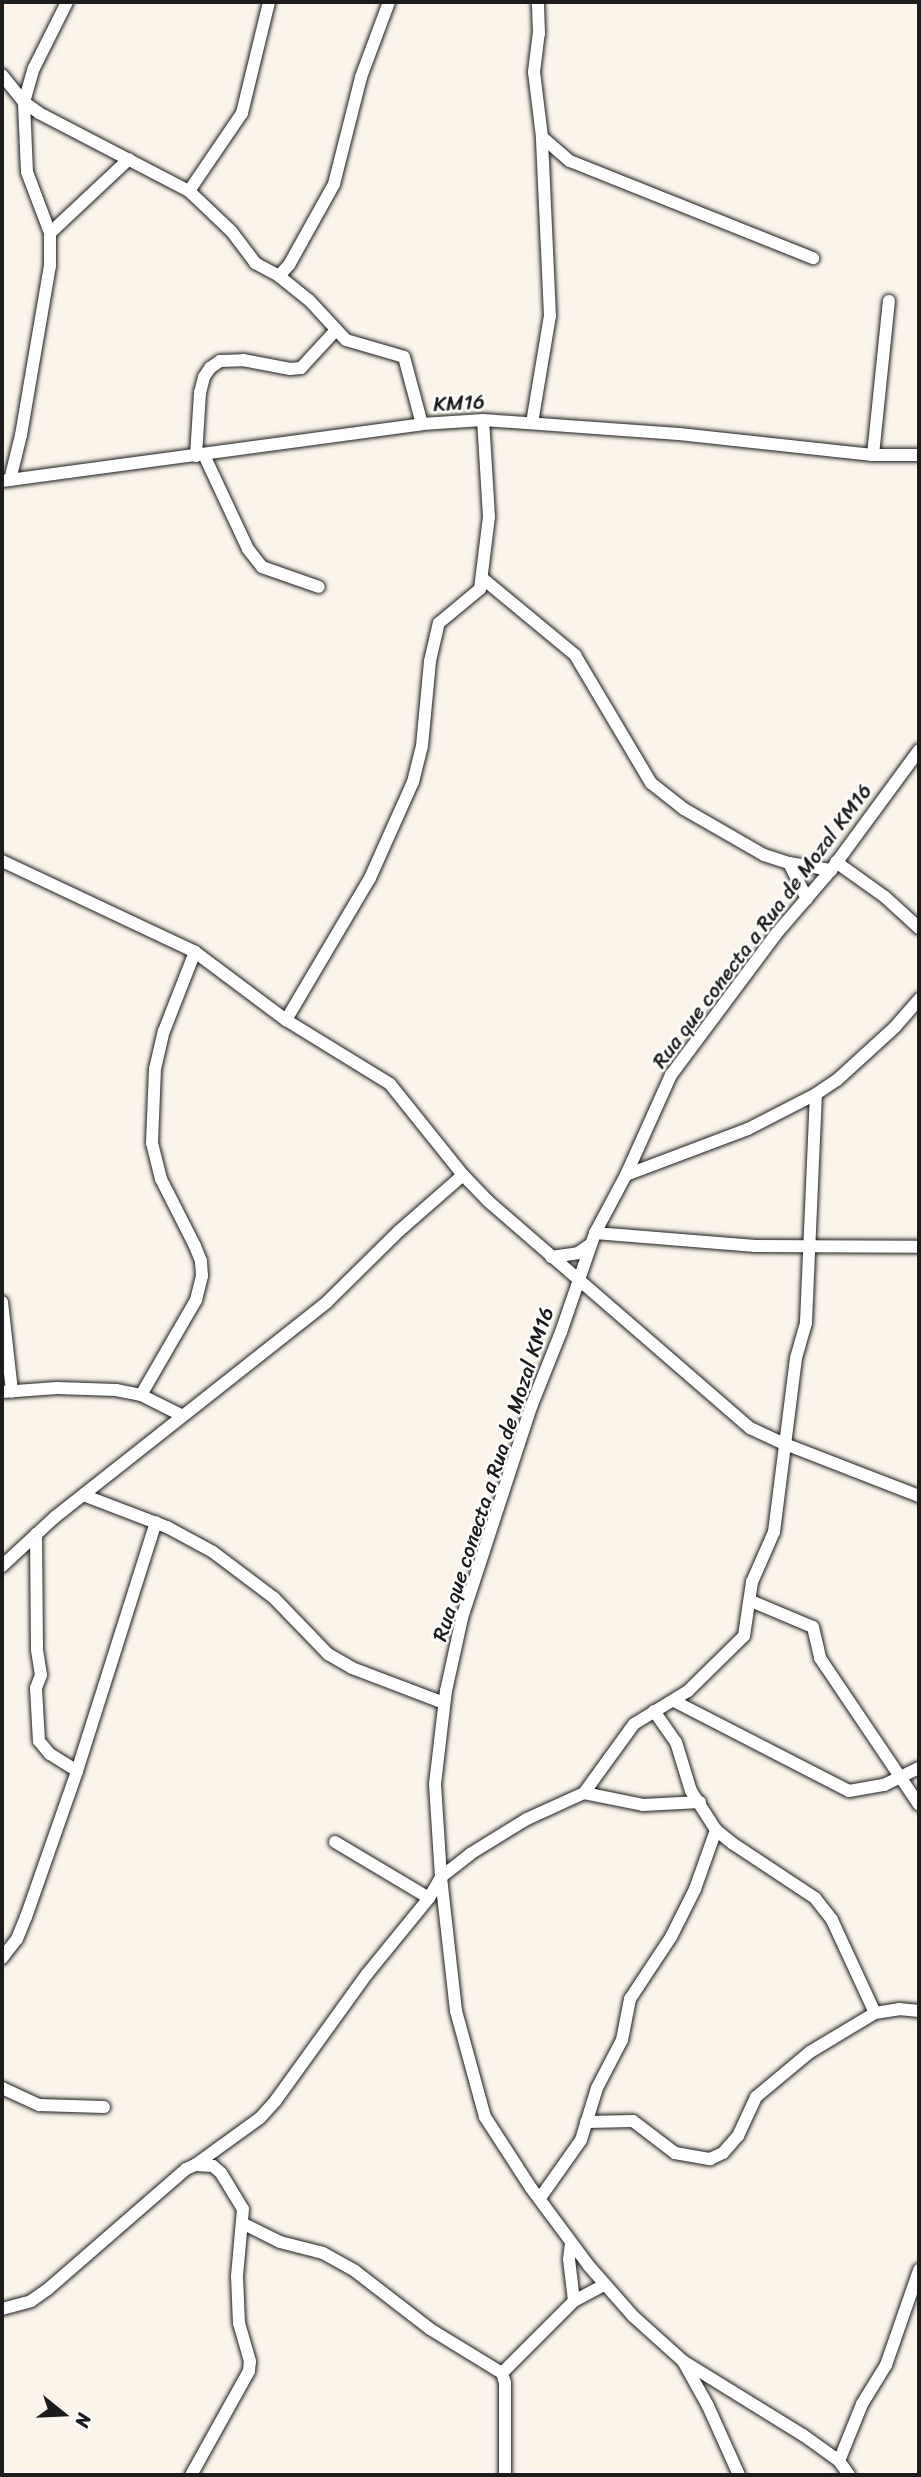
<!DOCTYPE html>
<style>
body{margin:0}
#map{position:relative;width:921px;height:2477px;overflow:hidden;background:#faf4eb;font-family:Sriracha,sans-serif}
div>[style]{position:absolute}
.roads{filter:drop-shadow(0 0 2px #1c1c1c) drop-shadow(0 0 2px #1c1c1c)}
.minor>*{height:12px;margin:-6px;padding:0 6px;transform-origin:6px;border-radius:6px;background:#fff}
span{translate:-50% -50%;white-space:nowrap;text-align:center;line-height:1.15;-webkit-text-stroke:5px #fff;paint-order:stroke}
.street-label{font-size:21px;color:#1c1c1c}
.frame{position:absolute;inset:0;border:4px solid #1c1c1c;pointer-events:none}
.north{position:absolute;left:28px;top:2379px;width:70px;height:70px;-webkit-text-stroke:5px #fff;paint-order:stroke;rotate:108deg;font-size:19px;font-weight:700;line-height:28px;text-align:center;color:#1c1c1c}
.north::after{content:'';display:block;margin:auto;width:24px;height:32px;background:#1c1c1c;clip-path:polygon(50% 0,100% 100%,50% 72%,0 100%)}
</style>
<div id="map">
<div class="roads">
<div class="minor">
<i style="left:2px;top:75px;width:35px;rotate:51deg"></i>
<i style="left:24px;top:102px;width:19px;rotate:36deg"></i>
<i style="left:39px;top:113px;width:169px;rotate:27.5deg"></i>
<i style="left:189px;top:191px;width:59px;rotate:43.6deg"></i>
<i style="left:232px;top:232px;width:39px;rotate:53deg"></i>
<i style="left:255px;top:263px;width:27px;rotate:28deg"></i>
<i style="left:279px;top:276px;width:38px;rotate:39deg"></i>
<i style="left:309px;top:300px;width:54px;rotate:47.2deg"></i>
<i style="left:346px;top:340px;width:60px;rotate:16.3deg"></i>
<i style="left:404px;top:357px;width:69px;rotate:75deg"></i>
<i style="left:542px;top:137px;width:37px;rotate:41deg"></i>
<i style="left:570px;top:161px;width:262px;rotate:21.8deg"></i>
<i style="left:189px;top:191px;width:94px;rotate:-55.8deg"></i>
<i style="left:242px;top:113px;width:114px;rotate:-76.3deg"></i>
<i style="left:50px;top:233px;width:108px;rotate:-43.1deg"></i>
<i style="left:279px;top:276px;width:15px;rotate:-48deg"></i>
<i style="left:289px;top:265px;width:93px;rotate:-60.9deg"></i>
<i style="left:334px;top:184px;width:110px;rotate:-75.8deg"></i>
<i style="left:361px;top:77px;width:80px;rotate:-69.5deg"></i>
<i style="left:532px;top:423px;width:109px;rotate:-80.5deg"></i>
<i style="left:550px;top:316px;width:179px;rotate:-92.6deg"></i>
<i style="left:542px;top:137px;width:65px;rotate:-97deg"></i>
<i style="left:534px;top:72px;width:38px;rotate:-83deg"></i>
<i style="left:539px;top:34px;width:32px;rotate:-92deg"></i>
<i style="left:204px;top:455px;width:104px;rotate:64.9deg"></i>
<i style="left:248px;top:549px;width:23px;rotate:52deg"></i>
<i style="left:262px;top:567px;width:60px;rotate:19.3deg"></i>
<i style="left:873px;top:455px;width:155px;rotate:-84.1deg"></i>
<i style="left:196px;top:456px;width:63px;rotate:-86.4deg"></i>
<i style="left:200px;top:393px;width:16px;rotate:-76deg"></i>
<i style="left:204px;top:377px;width:11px;rotate:-56deg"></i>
<i style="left:210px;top:368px;width:12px;rotate:-35deg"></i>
<i style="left:220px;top:361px;width:23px;rotate:-2deg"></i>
<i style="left:243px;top:360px;width:48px;rotate:10.8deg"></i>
<i style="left:290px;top:369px;width:11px;rotate:-5deg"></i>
<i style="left:301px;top:368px;width:50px;rotate:-47.4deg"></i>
<i style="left:10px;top:480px;width:46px;rotate:-76.3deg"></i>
<i style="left:21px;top:435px;width:171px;rotate:-80.3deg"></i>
<i style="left:50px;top:266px;width:33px;rotate:-90deg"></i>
<i style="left:50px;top:233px;width:65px;rotate:-110.7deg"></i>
<i style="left:27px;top:172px;width:70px;rotate:-92.5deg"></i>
<i style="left:24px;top:102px;width:35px;rotate:-74deg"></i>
<i style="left:34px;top:68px;width:74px;rotate:-63.4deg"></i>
<i style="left:2px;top:481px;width:424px;rotate:-7.7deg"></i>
<i style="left:422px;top:424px;width:61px;rotate:-3.8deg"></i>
<i style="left:483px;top:420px;width:196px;rotate:4.1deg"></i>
<i style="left:679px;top:434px;width:195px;rotate:6.2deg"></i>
<i style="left:873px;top:455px;width:46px"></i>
<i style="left:482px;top:578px;width:121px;rotate:39.6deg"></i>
<i style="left:575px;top:655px;width:149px;rotate:59.3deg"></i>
<i style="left:651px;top:783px;width:42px;rotate:38.2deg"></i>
<i style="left:684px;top:809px;width:92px;rotate:29.9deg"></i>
<i style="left:764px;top:855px;width:26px;rotate:18deg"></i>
<i style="left:789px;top:863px;width:43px;rotate:9.5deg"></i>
<i style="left:2px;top:861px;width:213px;rotate:25.2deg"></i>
<i style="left:195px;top:952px;width:114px;rotate:36.8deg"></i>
<i style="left:286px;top:1020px;width:122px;rotate:31.6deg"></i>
<i style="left:390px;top:1084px;width:117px;rotate:51.3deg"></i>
<i style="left:463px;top:1175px;width:36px;rotate:46deg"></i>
<i style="left:488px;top:1201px;width:347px;rotate:40.9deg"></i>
<i style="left:750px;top:1428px;width:38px;rotate:25deg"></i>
<i style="left:785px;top:1444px;width:144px;rotate:21.2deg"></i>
<i style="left:836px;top:862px;width:60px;rotate:35.5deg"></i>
<i style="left:885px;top:897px;width:46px;rotate:42.4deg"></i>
<i style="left:789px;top:863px;width:40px;rotate:63.4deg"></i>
<i style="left:286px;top:1020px;width:165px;rotate:-59.4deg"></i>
<i style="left:370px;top:878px;width:105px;rotate:-65.9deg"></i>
<i style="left:413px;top:782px;width:37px;rotate:-76deg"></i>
<i style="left:422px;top:746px;width:85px;rotate:-84.6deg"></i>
<i style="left:430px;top:661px;width:39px;rotate:-77deg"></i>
<i style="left:439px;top:623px;width:53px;rotate:-39.7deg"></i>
<i style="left:480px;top:589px;width:73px;rotate:-82.9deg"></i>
<i style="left:489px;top:517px;width:97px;rotate:-93.5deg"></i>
<i style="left:626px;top:1175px;width:130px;rotate:-20.7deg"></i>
<i style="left:748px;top:1129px;width:76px;rotate:-27.2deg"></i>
<i style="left:816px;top:1094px;width:25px;rotate:-34deg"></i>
<i style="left:837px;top:1080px;width:79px;rotate:-42.4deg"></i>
<i style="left:895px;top:1027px;width:37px;rotate:-49deg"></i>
<i style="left:595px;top:1233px;width:161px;rotate:4.6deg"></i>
<i style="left:755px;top:1246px;width:164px;rotate:0.3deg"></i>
<i style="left:551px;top:1257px;width:27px;rotate:-8deg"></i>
<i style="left:578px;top:1253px;width:16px;rotate:-35deg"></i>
<i style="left:2px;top:1302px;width:90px;rotate:83.6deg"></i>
<i style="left:2px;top:1392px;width:55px;rotate:-4.2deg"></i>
<i style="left:57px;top:1388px;width:59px;rotate:1.9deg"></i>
<i style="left:116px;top:1390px;width:25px;rotate:11deg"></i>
<i style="left:141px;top:1395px;width:45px;rotate:26.6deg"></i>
<i style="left:141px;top:1395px;width:110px;rotate:-59.9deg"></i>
<i style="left:196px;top:1300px;width:25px;rotate:-76deg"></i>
<i style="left:202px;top:1276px;width:15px;rotate:-94deg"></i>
<i style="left:201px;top:1261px;width:16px;rotate:-112deg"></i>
<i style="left:195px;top:1246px;width:75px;rotate:-116.9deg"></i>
<i style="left:161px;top:1179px;width:37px;rotate:-104deg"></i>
<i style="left:152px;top:1143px;width:74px;rotate:-87.7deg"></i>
<i style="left:155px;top:1069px;width:39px;rotate:-77deg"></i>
<i style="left:164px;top:1031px;width:85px;rotate:-68.6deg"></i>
<i style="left:83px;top:1495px;width:90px;rotate:20.9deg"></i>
<i style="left:167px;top:1527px;width:52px;rotate:28.5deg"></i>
<i style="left:213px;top:1552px;width:76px;rotate:37deg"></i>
<i style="left:274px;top:1598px;width:78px;rotate:46deg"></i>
<i style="left:328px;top:1654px;width:28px;rotate:30deg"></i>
<i style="left:352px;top:1668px;width:98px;rotate:20.8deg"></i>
<i style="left:36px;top:1534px;width:116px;rotate:89.5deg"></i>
<i style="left:37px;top:1650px;width:25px;rotate:81deg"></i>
<i style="left:41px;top:1675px;width:14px;rotate:111deg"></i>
<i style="left:36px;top:1688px;width:53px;rotate:86.8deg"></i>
<i style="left:39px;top:1741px;width:17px;rotate:50deg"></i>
<i style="left:50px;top:1754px;width:32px;rotate:32deg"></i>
<i style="left:2px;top:1566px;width:72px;rotate:-42.8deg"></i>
<i style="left:55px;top:1517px;width:347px;rotate:-38.3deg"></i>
<i style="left:327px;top:1302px;width:101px;rotate:-44.6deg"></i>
<i style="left:399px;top:1231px;width:85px;rotate:-41.2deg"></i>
<i style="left:751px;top:1601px;width:67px;rotate:22.8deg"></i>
<i style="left:813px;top:1627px;width:32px;rotate:77deg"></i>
<i style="left:820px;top:1658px;width:177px;rotate:56deg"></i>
<i style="left:674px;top:1701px;width:197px;rotate:27.2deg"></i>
<i style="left:849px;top:1791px;width:36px;rotate:-10deg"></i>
<i style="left:884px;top:1785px;width:39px;rotate:-26deg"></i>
<i style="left:654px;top:1711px;width:38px;rotate:55deg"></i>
<i style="left:676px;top:1742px;width:51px;rotate:73deg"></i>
<i style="left:691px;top:1791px;width:46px;rotate:57.3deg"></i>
<i style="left:716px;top:1830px;width:21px;rotate:39deg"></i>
<i style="left:732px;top:1843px;width:100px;rotate:33.5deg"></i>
<i style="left:815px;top:1898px;width:28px;rotate:52deg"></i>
<i style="left:832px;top:1920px;width:102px;rotate:65.2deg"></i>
<i style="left:584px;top:1793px;width:85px;rotate:-54.1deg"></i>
<i style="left:634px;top:1724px;width:63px;rotate:-31.4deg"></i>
<i style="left:688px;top:1691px;width:78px;rotate:-44.5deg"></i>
<i style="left:744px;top:1636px;width:55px;rotate:-81.6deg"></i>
<i style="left:752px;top:1582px;width:55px;rotate:-66.3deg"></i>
<i style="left:774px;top:1532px;width:175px;rotate:-82.8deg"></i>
<i style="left:796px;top:1358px;width:37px;rotate:-74deg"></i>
<i style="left:806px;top:1322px;width:228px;rotate:-87.5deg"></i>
<i style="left:335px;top:1842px;width:109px;rotate:30.8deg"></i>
<i style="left:2px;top:1958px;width:24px;rotate:-52deg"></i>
<i style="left:17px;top:1939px;width:24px;rotate:-68deg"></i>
<i style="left:26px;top:1917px;width:155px;rotate:-70.7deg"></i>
<i style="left:77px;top:1771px;width:261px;rotate:-72.4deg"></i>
<i style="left:2px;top:2088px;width:41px;rotate:24.7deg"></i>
<i style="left:39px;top:2105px;width:65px;rotate:1.8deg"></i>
<i style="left:586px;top:2122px;width:47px;rotate:-1.2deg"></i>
<i style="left:633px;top:2121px;width:53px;rotate:37.3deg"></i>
<i style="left:675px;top:2153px;width:36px;rotate:10deg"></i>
<i style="left:710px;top:2159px;width:14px;rotate:-25deg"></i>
<i style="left:723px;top:2153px;width:23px;rotate:-49deg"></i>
<i style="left:738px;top:2136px;width:43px;rotate:-65.2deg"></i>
<i style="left:756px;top:2097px;width:70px;rotate:-39.8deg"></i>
<i style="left:810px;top:2052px;width:76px;rotate:-31deg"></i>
<i style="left:875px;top:2013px;width:24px;rotate:-9deg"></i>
<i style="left:899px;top:2009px;width:20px;rotate:6deg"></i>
<i style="left:195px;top:2165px;width:80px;rotate:-35.9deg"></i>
<i style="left:260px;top:2118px;width:24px;rotate:-48deg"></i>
<i style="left:276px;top:2100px;width:155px;rotate:-54.2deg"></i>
<i style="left:367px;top:1974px;width:98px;rotate:-50.8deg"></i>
<i style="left:429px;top:1898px;width:24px;rotate:-60deg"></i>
<i style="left:441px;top:1877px;width:37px;rotate:-38deg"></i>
<i style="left:470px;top:1854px;width:67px;rotate:-31.6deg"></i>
<i style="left:527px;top:1819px;width:63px;rotate:-24.5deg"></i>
<i style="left:584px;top:1793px;width:60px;rotate:11.5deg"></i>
<i style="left:643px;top:1805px;width:57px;rotate:-3deg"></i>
<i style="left:540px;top:2198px;width:71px;rotate:-54.7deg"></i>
<i style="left:581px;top:2140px;width:54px;rotate:-72.9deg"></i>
<i style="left:597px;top:2088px;width:54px;rotate:-62.5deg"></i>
<i style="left:622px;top:2040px;width:42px;rotate:-79deg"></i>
<i style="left:630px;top:1999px;width:74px;rotate:-56.5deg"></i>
<i style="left:671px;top:1937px;width:54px;rotate:-63.4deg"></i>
<i style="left:695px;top:1889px;width:63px;rotate:-70.4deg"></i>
<i style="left:244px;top:2224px;width:40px;rotate:26.6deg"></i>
<i style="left:280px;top:2242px;width:44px;rotate:14.3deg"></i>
<i style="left:323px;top:2253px;width:37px;rotate:29deg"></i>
<i style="left:355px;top:2271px;width:95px;rotate:37.7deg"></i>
<i style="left:430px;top:2329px;width:84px;rotate:31.4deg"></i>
<i style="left:502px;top:2373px;width:102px;rotate:-45deg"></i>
<i style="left:574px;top:2301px;width:34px;rotate:-28deg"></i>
<i style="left:571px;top:2243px;width:16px;rotate:97deg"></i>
<i style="left:569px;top:2259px;width:42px;rotate:83.2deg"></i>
<i style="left:2px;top:2309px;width:30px;rotate:-15deg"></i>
<i style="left:31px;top:2301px;width:21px;rotate:-35deg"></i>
<i style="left:48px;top:2289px;width:183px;rotate:-41deg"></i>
<i style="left:186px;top:2169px;width:10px;rotate:-24deg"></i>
<i style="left:195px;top:2165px;width:18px;rotate:3deg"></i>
<i style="left:213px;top:2166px;width:11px;rotate:41deg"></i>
<i style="left:221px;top:2173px;width:42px;rotate:58.6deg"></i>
<i style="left:243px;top:2209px;width:67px;rotate:95.1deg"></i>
<i style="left:237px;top:2276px;width:47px;rotate:87.6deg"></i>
<i style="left:239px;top:2323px;width:40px;rotate:74deg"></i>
<i style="left:250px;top:2361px;width:10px;rotate:96deg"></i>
<i style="left:249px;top:2371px;width:119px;rotate:119.1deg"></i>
<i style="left:683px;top:2361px;width:141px;rotate:31.7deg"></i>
<i style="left:803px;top:2435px;width:44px;rotate:35.8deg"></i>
<i style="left:839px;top:2461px;width:17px;rotate:54deg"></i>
<i style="left:502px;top:2373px;width:10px;rotate:73deg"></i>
<i style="left:505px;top:2383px;width:92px;rotate:90deg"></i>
<i style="left:839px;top:2461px;width:61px;rotate:-68deg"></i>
<i style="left:862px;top:2404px;width:46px;rotate:-58.4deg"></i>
<i style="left:886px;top:2365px;width:101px;rotate:-70.8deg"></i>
<i style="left:739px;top:2475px;width:76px;rotate:-114.2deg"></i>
<i style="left:708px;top:2406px;width:51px;rotate:-119.1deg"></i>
<i style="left:683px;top:2361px;width:67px;rotate:-138deg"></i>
<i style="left:633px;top:2316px;width:67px;rotate:-131.3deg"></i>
<i style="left:589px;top:2266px;width:97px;rotate:-126.6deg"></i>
<i style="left:531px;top:2188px;width:85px;rotate:-122.9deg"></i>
<i style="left:485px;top:2117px;width:110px;rotate:-105.3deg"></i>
<i style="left:456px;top:2011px;width:135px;rotate:-96.4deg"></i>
<i style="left:441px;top:1877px;width:93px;rotate:-93.7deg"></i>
<i style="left:435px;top:1784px;width:94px;rotate:-83.3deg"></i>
<i style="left:446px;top:1691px;width:75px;rotate:-77.6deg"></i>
<i style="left:462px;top:1618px;width:222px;rotate:-71.9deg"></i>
<i style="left:531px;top:1407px;width:81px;rotate:-68.2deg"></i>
<i style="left:561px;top:1332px;width:105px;rotate:-71deg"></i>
<i style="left:595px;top:1233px;width:66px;rotate:-61.9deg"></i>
<i style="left:626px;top:1175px;width:110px;rotate:-65.8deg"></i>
<i style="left:671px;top:1075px;width:176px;rotate:-53.3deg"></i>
<i style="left:776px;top:934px;width:84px;rotate:-49.3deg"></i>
<i style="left:831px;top:870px;width:149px;rotate:-53.7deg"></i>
</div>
</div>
<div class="street-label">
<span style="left:459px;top:403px;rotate:-3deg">KM16</span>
<span style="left:762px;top:926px;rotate:-53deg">Rua que conecta a Rua de Mozal KM16</span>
<span style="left:493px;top:1474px;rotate:-72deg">Rua que conecta a Rua de Mozal KM16</span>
</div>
<div class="frame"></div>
<div class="north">N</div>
</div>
